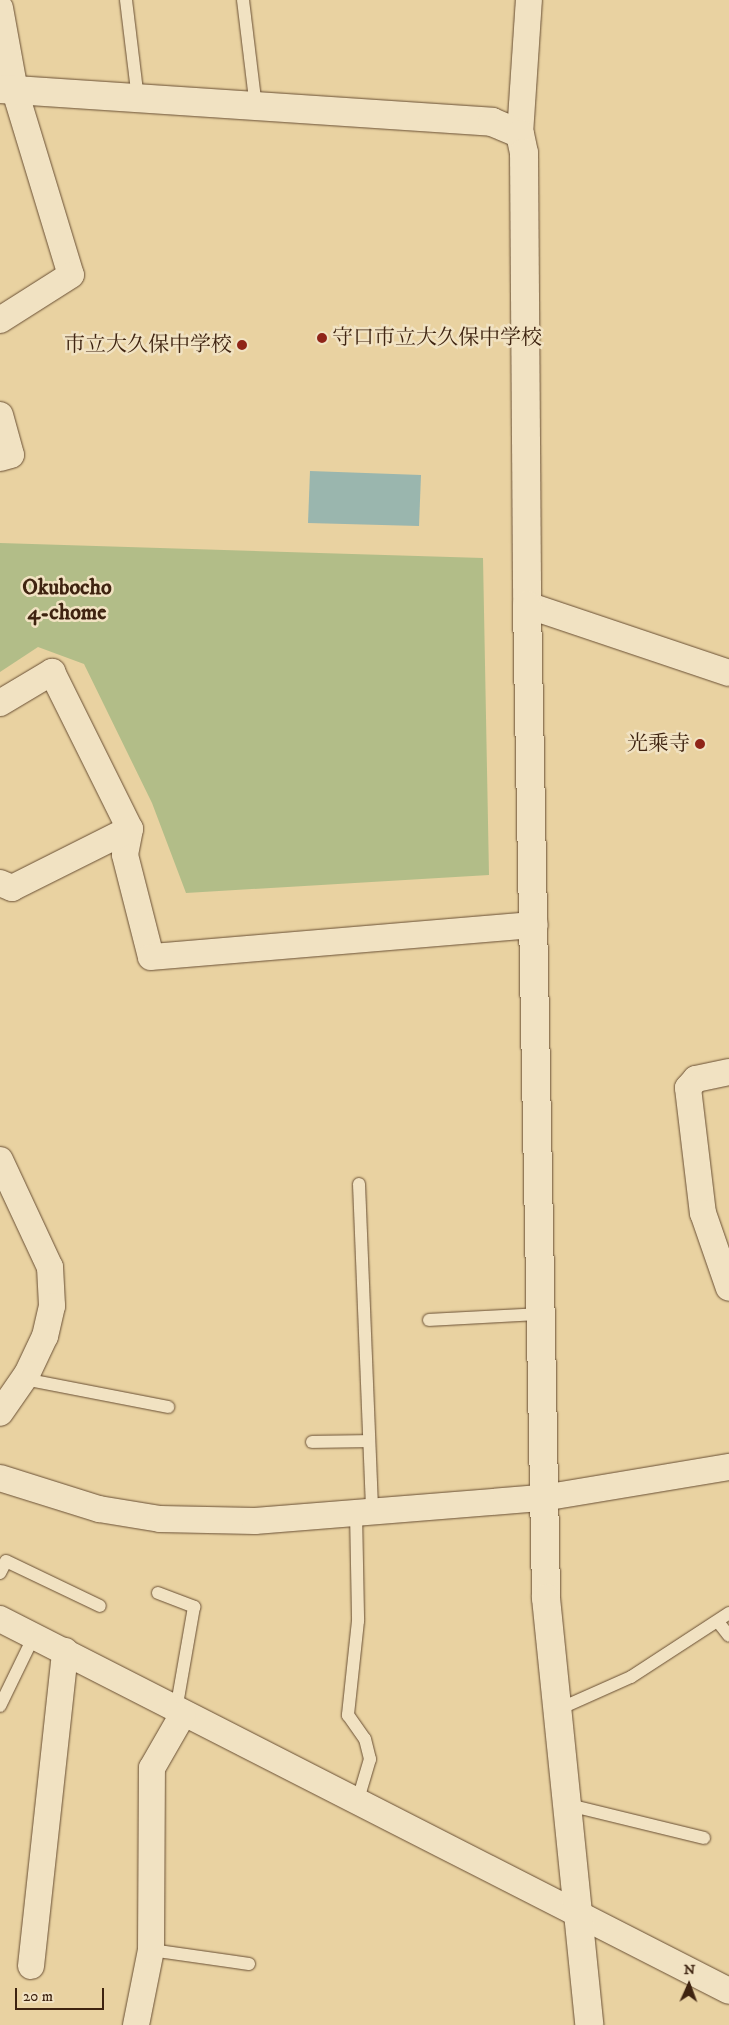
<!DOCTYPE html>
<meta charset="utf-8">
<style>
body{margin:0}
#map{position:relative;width:729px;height:2025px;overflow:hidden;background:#e9d2a1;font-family:"IM FELL DW Pica","Noto Serif JP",serif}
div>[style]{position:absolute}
.green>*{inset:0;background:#b2bd88}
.water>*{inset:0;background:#9ab6ae}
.roads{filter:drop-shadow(0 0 1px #694f34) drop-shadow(0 0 1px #694f34)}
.lane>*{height:12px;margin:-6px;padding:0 6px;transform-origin:6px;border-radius:6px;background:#f1e2c2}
.street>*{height:26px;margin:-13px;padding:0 13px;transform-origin:13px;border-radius:13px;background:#f1e2c2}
.secondary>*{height:28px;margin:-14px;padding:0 14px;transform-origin:14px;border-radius:14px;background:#f1e2c2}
.dots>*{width:14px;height:14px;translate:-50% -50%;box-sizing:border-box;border:2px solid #f1e2c2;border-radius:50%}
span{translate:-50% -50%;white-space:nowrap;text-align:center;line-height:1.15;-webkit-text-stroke:5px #f1e2c2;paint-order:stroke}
.poi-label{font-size:21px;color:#3e2310}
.left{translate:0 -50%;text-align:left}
.right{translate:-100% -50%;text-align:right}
.neighbourhood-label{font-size:22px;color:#3e2310;font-weight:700}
.north{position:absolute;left:664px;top:1960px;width:50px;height:50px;-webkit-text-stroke:4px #f1e2c2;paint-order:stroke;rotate:2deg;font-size:14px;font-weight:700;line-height:20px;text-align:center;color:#3e2310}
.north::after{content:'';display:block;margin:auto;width:18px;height:22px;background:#3e2310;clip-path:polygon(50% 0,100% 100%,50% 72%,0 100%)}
.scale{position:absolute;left:15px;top:1988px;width:89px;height:22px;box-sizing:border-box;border:2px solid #3e2310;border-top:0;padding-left:6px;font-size:15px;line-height:18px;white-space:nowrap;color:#3e2310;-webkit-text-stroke:4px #f1e2c2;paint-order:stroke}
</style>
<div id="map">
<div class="green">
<i style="clip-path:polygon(0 543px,483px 558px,489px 875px,186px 893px,152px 803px,84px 664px,38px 647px,0 672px)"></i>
</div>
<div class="water">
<i style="clip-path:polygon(310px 471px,421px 475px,419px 526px,308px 523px)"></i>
</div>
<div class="roads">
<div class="lane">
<i style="left:126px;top:0;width:100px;rotate:83.1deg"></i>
<i style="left:243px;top:0;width:108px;rotate:83.1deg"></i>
<i style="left:359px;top:1184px;width:327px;rotate:87.7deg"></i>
<i style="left:429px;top:1320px;width:112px;rotate:-3.1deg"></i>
<i style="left:24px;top:1379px;width:147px;rotate:11deg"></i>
<i style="left:312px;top:1442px;width:57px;rotate:-1deg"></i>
<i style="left:356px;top:1512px;width:109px;rotate:88.9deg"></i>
<i style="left:358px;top:1621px;width:95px;rotate:96.1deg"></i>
<i style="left:348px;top:1715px;width:29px;rotate:55deg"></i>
<i style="left:365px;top:1739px;width:21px;rotate:76deg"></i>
<i style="left:370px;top:1759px;width:46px;rotate:106.5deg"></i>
<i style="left:0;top:1573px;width:13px;rotate:-63deg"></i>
<i style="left:6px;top:1561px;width:104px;rotate:25.6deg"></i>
<i style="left:158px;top:1593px;width:39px;rotate:21deg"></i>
<i style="left:194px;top:1607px;width:105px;rotate:99.9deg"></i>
<i style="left:719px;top:1623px;width:16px;rotate:52deg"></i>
<i style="left:0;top:1706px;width:78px;rotate:-64.1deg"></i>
<i style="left:559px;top:1709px;width:79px;rotate:-24deg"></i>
<i style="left:631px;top:1677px;width:117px;rotate:-33.1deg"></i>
<i style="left:569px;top:1805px;width:139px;rotate:13.7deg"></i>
<i style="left:151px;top:1950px;width:99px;rotate:8.1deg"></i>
</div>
<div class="street">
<i style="left:0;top:8px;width:84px;rotate:79.8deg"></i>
<i style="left:15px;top:91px;width:192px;rotate:73.1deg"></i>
<i style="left:71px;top:275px;width:84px;rotate:147.6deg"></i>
<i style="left:520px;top:134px;width:134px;rotate:-86.2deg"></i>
<i style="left:0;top:415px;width:41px;rotate:74.6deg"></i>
<i style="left:11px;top:455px;width:11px;rotate:165deg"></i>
<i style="left:527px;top:605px;width:213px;rotate:18.6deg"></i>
<i style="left:0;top:703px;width:61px;rotate:-30.8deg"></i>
<i style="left:52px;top:672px;width:175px;rotate:63.6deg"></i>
<i style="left:130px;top:829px;width:26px;rotate:101deg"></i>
<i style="left:125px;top:855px;width:105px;rotate:75.7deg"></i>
<i style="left:151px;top:957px;width:385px;rotate:-4.8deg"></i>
<i style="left:0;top:883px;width:13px;rotate:23deg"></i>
<i style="left:12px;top:888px;width:132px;rotate:-26.6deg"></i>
<i style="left:729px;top:1072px;width:34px;rotate:168deg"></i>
<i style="left:696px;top:1079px;width:12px;rotate:132deg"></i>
<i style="left:688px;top:1088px;width:126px;rotate:83.2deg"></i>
<i style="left:703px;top:1213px;width:79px;rotate:70.9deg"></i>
<i style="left:0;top:1160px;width:118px;rotate:65deg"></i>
<i style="left:50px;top:1267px;width:39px;rotate:87deg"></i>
<i style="left:52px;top:1306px;width:31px;rotate:103deg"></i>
<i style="left:45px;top:1336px;width:42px;rotate:115.3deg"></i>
<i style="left:27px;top:1374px;width:47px;rotate:124.7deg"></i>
<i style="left:0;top:1478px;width:104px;rotate:17.4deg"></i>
<i style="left:99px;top:1509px;width:62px;rotate:9.3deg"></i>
<i style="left:160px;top:1519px;width:95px;rotate:1.2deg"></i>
<i style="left:255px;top:1521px;width:289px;rotate:-4.6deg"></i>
<i style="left:543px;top:1498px;width:189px;rotate:-9.5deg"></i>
<i style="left:0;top:1619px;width:818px;rotate:27.03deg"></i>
<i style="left:31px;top:1966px;width:317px;rotate:-83.8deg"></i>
<i style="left:136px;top:2025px;width:76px;rotate:-78.7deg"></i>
<i style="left:151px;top:1950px;width:182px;rotate:-89.7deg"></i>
<i style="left:152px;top:1768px;width:62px;rotate:-60.1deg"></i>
</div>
<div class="secondary">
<i style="left:0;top:89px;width:493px;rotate:3.8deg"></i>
<i style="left:492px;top:122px;width:30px;rotate:23deg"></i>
<i style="left:520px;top:134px;width:19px;rotate:78deg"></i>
<i style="left:524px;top:153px;width:452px;rotate:89.6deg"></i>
<i style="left:527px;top:605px;width:993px;rotate:88.9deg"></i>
<i style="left:546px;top:1598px;width:429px;rotate:84.2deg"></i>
</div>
</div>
<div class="dots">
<i style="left:322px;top:338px;background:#8f2418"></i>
<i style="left:242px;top:345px;background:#8f2418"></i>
<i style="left:700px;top:744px;background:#8f2418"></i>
</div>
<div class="poi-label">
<span class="left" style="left:332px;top:338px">守口市立大久保中学校</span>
<span class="right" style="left:232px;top:345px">市立大久保中学校</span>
<span class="right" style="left:690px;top:744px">光乘寺</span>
</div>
<div class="neighbourhood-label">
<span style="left:67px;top:600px">Okubocho<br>4-chome</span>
</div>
<div class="north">N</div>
<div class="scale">20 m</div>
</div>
